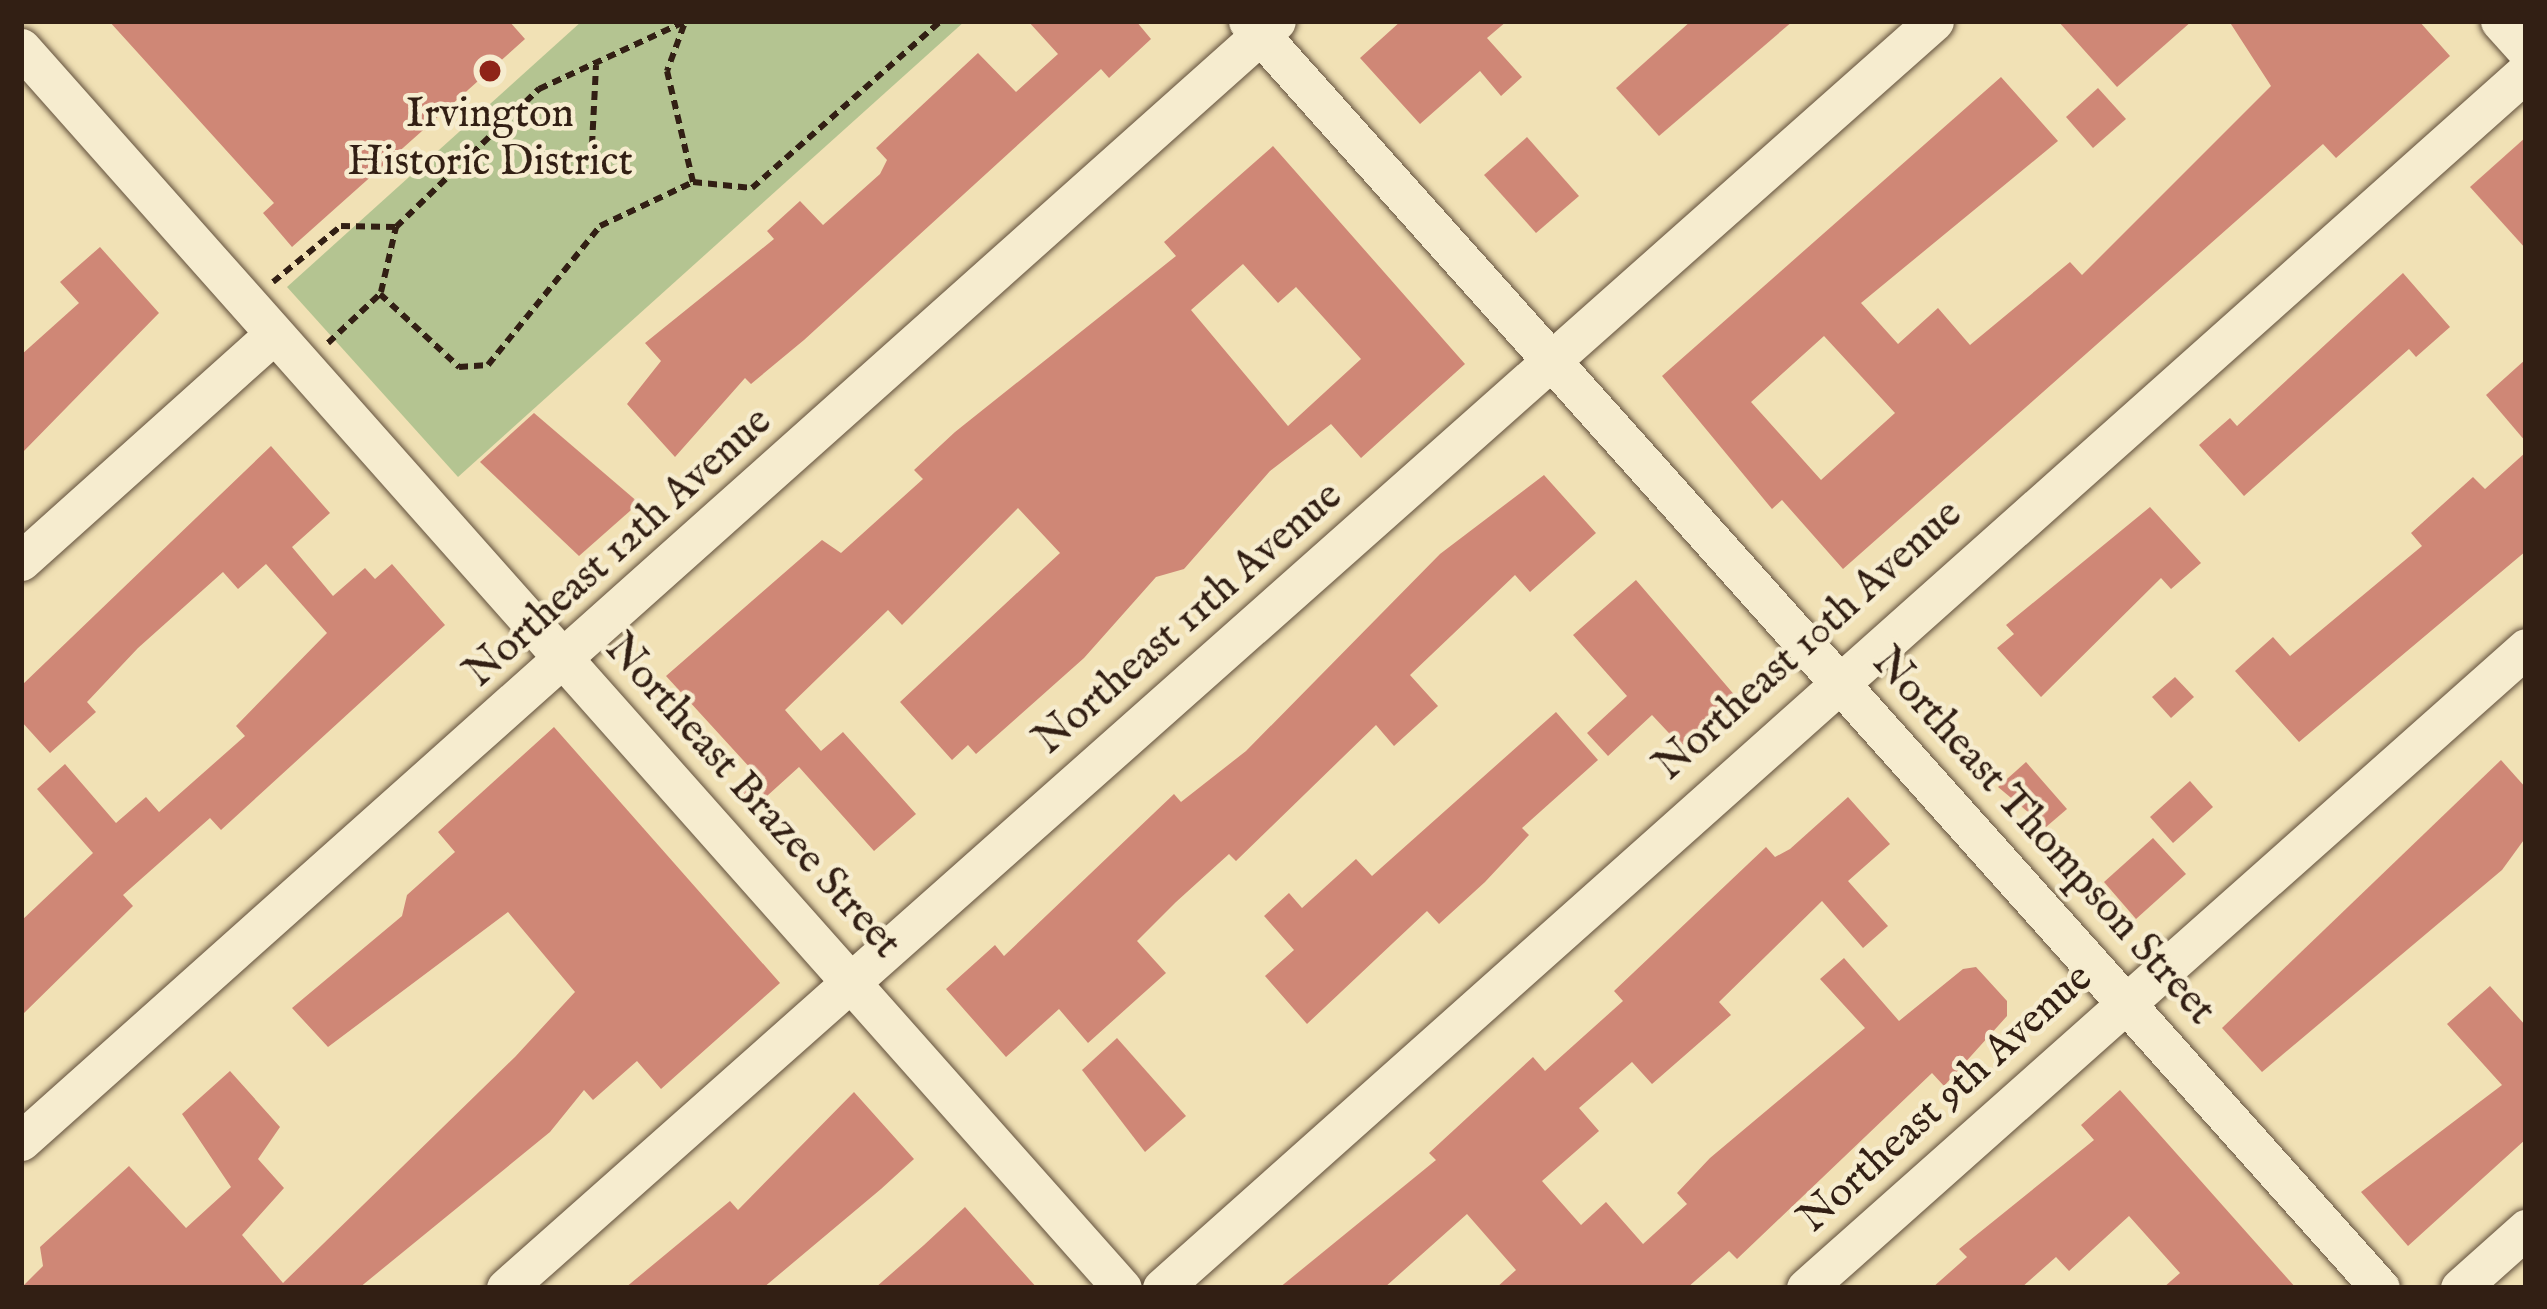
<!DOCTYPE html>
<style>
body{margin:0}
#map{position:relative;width:2547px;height:1309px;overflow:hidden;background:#f1e1b5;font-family:"IM FELL English",serif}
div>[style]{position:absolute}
.green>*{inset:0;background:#b4c491}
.building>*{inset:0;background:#cf8776}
.path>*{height:6px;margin-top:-3px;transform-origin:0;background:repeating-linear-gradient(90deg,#321f14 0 9px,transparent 0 15px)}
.roads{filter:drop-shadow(0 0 3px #62503c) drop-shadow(0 0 3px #62503c)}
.street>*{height:39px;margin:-19.5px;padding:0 19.5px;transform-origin:19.5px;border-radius:19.5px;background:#f6eccf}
.dots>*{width:33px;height:33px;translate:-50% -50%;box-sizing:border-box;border:6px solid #f6eccf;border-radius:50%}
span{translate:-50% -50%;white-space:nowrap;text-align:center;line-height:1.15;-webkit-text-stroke:9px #f6eccf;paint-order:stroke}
.poi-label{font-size:42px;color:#321f14}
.street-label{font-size:42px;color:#321f14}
.frame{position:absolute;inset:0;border:24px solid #321f14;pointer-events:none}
</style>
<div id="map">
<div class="green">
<i style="clip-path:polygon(582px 21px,965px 21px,458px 477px,287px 287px)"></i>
</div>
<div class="building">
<i style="clip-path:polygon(109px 21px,509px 21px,525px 39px,292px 247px,263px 213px,274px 203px)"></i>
<i style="clip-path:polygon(1028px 21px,1136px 21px,1151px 39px,1109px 78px,1101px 69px,804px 340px,751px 384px,745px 378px,675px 457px,627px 404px,661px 361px,645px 343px,774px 239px,767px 231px,800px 201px,823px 225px,880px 174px,887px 160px,876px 148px,978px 53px,1016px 92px,1058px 54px)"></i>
<i style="clip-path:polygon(1401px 21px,1507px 21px,1487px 38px,1522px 77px,1501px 96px,1480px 71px,1420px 124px,1360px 58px)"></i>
<i style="clip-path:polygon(1691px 21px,1793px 21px,1659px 136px,1616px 88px)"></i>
<i style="clip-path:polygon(2058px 21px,2192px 21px,2117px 87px)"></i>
<i style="clip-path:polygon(evenodd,2229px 21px,2419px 21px,2450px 56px,2336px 158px,2323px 144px,1843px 569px,1782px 500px,1772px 509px,1662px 376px,2001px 77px,2058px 141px,1861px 303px,1898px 344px,1938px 308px,1970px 345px,2070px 262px,2082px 275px,2271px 86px,2229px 21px,1824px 336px,1895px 413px,1821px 480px,1751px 402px,1824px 336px)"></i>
<i style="clip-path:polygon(2098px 88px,2126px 119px,2093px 148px,2066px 117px)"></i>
<i style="clip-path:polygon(1527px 137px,1579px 196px,1536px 233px,1484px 175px)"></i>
<i style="clip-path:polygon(2526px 137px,2526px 249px,2470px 187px)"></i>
<i style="clip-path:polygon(evenodd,1273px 146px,1465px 364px,1361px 458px,1331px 424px,1270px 471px,1184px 569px,1156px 577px,1084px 658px,976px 754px,968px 745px,952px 760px,900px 702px,1060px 553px,1018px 508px,902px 625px,888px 610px,785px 710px,821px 751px,843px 732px,916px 814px,874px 851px,799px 767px,756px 806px,737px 786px,753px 771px,666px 676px,822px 540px,841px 553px,923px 479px,914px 470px,955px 432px,1176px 256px,1164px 242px,1273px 146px,1243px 264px,1278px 303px,1296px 287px,1361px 359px,1288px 426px,1191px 310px,1243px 264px)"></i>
<i style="clip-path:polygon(100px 247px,159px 313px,21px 454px,21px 355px,79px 303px,60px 282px)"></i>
<i style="clip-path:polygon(2403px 273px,2450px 327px,2416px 357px,2409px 349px,2244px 496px,2199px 445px,2230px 418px,2237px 426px)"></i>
<i style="clip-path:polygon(2526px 359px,2526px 442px,2486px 395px)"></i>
<i style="clip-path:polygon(534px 413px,639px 503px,579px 556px,480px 462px)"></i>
<i style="clip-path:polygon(271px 446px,330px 513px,292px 547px,333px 596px,365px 568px,375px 579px,392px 564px,445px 625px,221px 830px,210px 818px,123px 895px,133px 906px,21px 1016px,21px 921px,93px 853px,37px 789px,65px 764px,116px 823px,146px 797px,159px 812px,245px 736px,236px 726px,327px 633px,266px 564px,238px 589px,223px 572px,138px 648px,87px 702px,96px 712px,50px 753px,21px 721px,21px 686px)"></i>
<i style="clip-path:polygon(2526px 452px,2526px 551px,2299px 742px,2235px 671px,2273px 637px,2290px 656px,2422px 546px,2411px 533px,2473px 477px,2485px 489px)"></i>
<i style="clip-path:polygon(1544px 475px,1596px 533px,1530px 592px,1515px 575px,1410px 675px,1438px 706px,1394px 746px,1376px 725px,1236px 861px,1229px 854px,1176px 902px,1137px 941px,1166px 973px,1088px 1043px,1059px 1009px,1006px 1057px,946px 989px,995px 945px,1004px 956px,1174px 794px,1181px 802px,1246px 751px,1440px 554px)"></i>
<i style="clip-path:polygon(2150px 507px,2201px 563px,2171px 589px,2161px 578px,2041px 697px,1997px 648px,2014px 634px,2006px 625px)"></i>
<i style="clip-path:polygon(1636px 580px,1737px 698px,1682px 747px,1652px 715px,1608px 756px,1587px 733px,1627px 696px,1573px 635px)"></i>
<i style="clip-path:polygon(2175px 677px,2194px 697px,2171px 718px,2152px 697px)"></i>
<i style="clip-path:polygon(1556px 712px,1598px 760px,1522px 828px,1529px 835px,1485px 882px,1439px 924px,1427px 911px,1307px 1024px,1265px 976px,1294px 950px,1264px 916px,1289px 893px,1302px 908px,1356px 859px,1372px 876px)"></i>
<i style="clip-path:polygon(554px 727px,780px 983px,661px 1089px,637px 1061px,593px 1100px,584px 1090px,550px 1132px,359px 1288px,21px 1288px,43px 1266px,40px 1247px,129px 1166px,186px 1228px,231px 1187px,182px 1114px,230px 1071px,280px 1127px,258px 1159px,284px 1188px,242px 1235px,283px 1283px,515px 1057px,575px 992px,508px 912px,328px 1047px,292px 1008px,402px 916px,407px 895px,455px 852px,438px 832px)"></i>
<i style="clip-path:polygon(2501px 760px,2526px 788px,2526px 837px,2502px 870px,2262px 1072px,2222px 1028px)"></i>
<i style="clip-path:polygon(2026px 762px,2067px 809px,2046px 827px,1998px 787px)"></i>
<i style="clip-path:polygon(2190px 781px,2213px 807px,2173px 843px,2150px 817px)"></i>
<i style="clip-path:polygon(1848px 797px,1890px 844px,1848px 881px,1888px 926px,1863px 948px,1822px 901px,1719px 1002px,1731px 1015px,1652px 1084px,1632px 1062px,1579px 1108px,1599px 1131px,1542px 1181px,1581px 1225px,1606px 1202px,1643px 1244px,1687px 1204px,1677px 1193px,1710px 1158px,1865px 1028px,1820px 979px,1844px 958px,1899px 1021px,1963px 969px,1976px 967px,2007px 1001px,2007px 1016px,1944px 1086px,1932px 1073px,1737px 1259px,1729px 1251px,1687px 1288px,1496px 1288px,1516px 1270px,1467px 1214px,1384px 1288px,1279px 1288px,1436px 1160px,1429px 1153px,1533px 1057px,1545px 1071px,1623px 1001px,1614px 991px,1766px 847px,1775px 857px,1790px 849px)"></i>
<i style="clip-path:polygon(2153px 838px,2186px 874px,2136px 919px,2104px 882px)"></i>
<i style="clip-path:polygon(2490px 986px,2526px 1026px,2526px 1139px,2408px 1246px,2361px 1192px,2502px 1085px,2447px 1024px)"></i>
<i style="clip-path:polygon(1117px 1038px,1186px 1116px,1145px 1152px,1082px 1070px)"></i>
<i style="clip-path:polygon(2120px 1090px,2296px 1288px,2163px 1288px,2180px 1273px,2129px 1216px,2069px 1271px,2056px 1257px,2021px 1288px,1932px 1288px,1967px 1257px,1959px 1249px,2094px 1140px,2081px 1125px)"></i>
<i style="clip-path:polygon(854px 1092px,914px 1159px,881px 1189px,763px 1288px,625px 1288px,730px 1201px,738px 1210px)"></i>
<i style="clip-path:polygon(965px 1207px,1037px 1288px,875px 1288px,924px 1245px)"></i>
</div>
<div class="path">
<i style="left:684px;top:25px;width:49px;rotate:110.3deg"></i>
<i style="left:667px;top:71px;width:114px;rotate:76.8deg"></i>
<i style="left:592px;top:145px;width:80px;rotate:-87.1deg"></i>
<i style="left:273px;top:282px;width:88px;rotate:-39.5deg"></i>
<i style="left:341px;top:226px;width:54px;rotate:1.1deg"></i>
<i style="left:381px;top:292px;width:67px;rotate:-77deg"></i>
<i style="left:396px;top:227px;width:199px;rotate:-44deg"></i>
<i style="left:539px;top:89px;width:162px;rotate:-24.8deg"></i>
<i style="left:380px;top:294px;width:108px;rotate:42.7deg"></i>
<i style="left:459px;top:367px;width:29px;rotate:-4deg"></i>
<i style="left:488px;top:365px;width:179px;rotate:-51.1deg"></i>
<i style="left:600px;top:226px;width:103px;rotate:-25.3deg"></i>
<i style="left:693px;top:182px;width:59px;rotate:5.8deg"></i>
<i style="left:752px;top:188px;width:252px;rotate:-41.5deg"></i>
<i style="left:328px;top:343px;width:71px;rotate:-43.3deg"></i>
</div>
<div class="roads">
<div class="street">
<i style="left:1248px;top:21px;width:1699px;rotate:48.22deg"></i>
<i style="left:2500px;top:21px;width:39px;rotate:48deg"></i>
<i style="left:21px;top:48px;width:1658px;rotate:48.4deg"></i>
<i style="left:21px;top:561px;width:340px;rotate:-41.9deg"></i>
<i style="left:21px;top:1141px;width:1682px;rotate:-41.75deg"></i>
<i style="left:506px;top:1288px;width:1909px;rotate:-41.58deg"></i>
<i style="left:1162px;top:1288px;width:1827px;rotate:-41.72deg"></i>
<i style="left:1806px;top:1288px;width:963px;rotate:-41.63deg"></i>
<i style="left:2460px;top:1288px;width:89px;rotate:-41.8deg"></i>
</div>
</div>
<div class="dots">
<i style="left:490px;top:71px;background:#8f2418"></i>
</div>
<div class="poi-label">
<span style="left:490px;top:139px">Irvington<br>Historic District</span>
</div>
<div class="street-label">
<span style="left:619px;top:548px;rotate:-42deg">Northeast 12th Avenue</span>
<span style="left:1189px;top:619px;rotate:-41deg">Northeast 11th Avenue</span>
<span style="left:1809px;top:641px;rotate:-42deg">Northeast 10th Avenue</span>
<span style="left:752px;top:797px;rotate:48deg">Northeast Brazee Street</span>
<span style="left:2043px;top:837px;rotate:48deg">Northeast Thompson Street</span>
<span style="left:1946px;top:1099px;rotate:-42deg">Northeast 9th Avenue</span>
</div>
<div class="frame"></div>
</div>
